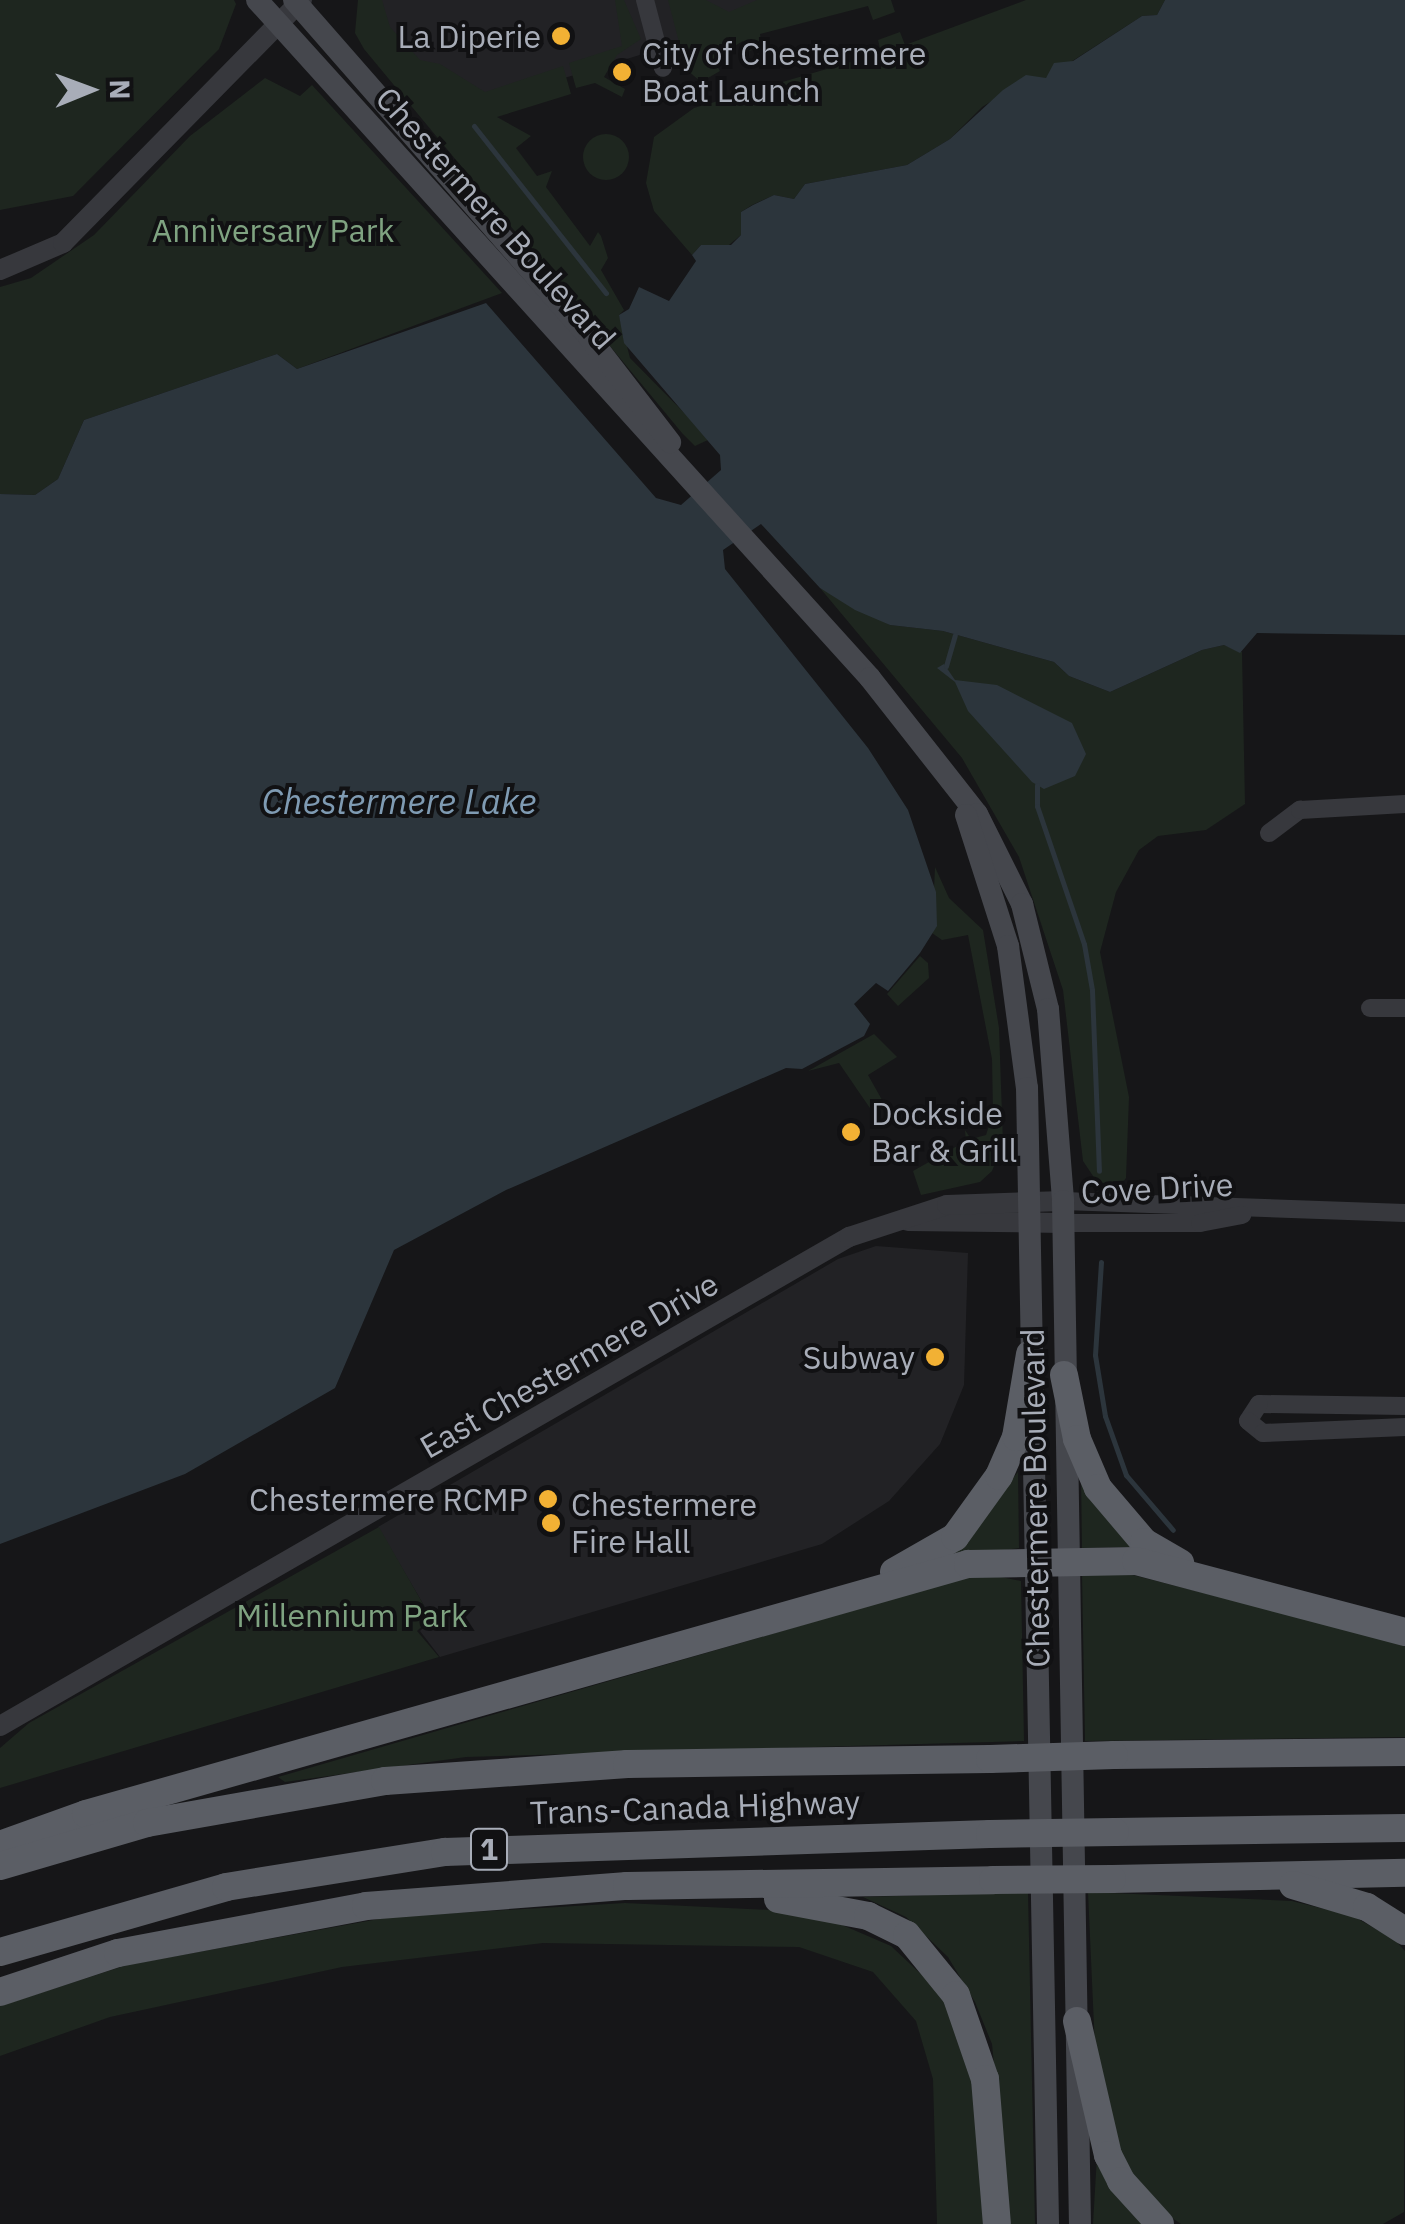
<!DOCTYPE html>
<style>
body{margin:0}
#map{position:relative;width:1405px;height:2224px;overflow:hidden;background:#161618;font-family:"IBM Plex Sans",sans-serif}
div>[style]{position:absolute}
.built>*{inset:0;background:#222225}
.green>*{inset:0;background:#1e261f}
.round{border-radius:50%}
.water>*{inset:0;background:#2c353c}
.stream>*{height:5px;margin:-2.5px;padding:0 2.5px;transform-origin:2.5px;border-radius:2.5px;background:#2c353c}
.minor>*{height:18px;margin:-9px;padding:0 9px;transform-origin:9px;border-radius:9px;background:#37383d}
.tertiary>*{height:20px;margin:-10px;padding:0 10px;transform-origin:10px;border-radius:10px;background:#37383d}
.secondary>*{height:22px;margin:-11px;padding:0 11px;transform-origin:11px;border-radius:11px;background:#45474d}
.trunk>*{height:28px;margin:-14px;padding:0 14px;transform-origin:14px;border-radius:14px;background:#5b5e65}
.trunk-bridge>*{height:28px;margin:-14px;padding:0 14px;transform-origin:14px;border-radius:14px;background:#5b5e65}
.dots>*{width:28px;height:28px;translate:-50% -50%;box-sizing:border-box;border:5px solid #111113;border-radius:50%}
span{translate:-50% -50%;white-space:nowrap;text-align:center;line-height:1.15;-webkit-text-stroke:8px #111113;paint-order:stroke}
.shield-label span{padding:2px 8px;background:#111113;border:2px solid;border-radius:8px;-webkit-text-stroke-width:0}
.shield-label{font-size:30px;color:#a8adb8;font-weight:700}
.poi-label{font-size:32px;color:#a8adb8}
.right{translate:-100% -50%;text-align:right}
.left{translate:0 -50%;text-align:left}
.street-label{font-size:32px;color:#a8adb8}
.park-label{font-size:32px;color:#7fa381}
.water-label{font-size:35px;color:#7f9bb3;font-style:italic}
.north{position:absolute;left:40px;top:40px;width:100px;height:100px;-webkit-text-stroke:8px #111113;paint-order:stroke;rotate:89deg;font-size:28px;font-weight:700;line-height:40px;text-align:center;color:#a8adb8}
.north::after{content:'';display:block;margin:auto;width:35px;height:45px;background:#a8adb8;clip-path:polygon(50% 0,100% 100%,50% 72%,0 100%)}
</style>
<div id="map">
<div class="built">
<i style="clip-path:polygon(361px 0,820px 0,463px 109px)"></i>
<i style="clip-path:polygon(876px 1246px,968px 1253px,964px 1385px,940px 1444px,889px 1501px,822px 1544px,440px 1657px,420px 1631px,432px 1619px,378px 1527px,838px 1259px)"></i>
</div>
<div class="green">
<i style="clip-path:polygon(0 0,234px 0,236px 4px,219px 49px,73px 196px,0 210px)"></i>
<i style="clip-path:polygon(358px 0,382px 0,390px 27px,420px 60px,440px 64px,485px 92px,563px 66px,571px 94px,497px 117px,531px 136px,516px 148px,537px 176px,552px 171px,546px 187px,590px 246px,598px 232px,601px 236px,608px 258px,601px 270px,624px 310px,619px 315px,630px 358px,710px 439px,695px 446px,682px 433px,364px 49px,355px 33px)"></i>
<i style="clip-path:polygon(615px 0,624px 0,641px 39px,617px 55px,604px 77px,625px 89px,622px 97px,595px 83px,576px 88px,569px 63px,622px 46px)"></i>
<i style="clip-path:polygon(668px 0,706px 0,729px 12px,757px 0,891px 0,895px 12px,873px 20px,868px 6px,760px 34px,762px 47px,749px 51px,743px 41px,728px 50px,714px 61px,720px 71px,701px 82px,686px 69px)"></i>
<i style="clip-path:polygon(1026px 0,1165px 0,1157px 15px,1142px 16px,1046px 78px,1029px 78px,982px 107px,950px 139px,907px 165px,805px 184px,794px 199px,774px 195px,752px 205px,741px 212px,741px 235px,724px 249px,701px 245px,692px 255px,654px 211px,646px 183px,654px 137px,694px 108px,881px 53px,878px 40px,900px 32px,905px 45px)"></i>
<i style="clip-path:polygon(265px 78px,300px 96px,312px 85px,502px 293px,297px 369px,277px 354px,84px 420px,58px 479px,35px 495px,0 494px,0 287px,31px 278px,94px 235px,190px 136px)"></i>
<i class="round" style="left:583px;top:134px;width:46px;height:46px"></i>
<i style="clip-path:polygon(820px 588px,890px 625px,943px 631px,1054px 662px,1069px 676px,1110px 692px,1202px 650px,1224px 645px,1242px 652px,1245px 804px,1206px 830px,1158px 836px,1139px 850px,1116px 892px,1100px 952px,1129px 1097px,1126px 1178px,1116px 1191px,1099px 1185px,1083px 1161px,1063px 990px,1019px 857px,962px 758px)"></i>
<i style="clip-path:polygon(935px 867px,949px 898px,983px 930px,999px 1028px,1003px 1143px,992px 1171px,980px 1182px,921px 1195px,913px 1171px,966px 1141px,965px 1130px,971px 1139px,986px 1135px,993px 1113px,992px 1059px,968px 935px,942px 940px,932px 933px)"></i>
<i style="clip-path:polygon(920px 956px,928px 963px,929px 978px,898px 1006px,887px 994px)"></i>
<i style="clip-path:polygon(874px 1034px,897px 1057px,868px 1075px,886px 1107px,874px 1114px,839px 1063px,808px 1071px)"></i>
<i style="clip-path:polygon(1018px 1472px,1019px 1548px,951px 1557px,951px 1551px)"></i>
<i style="clip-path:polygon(1081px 1477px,1135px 1547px,1082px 1548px)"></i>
<i style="clip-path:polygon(379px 1527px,431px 1618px,417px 1631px,439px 1657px,0 1788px,0 1748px,29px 1723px)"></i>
<i style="clip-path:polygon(1101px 1567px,1405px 1644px,1405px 1737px,1085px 1741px,1082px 1574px)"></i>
<i style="clip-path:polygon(982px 1573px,1021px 1581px,1024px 1741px,466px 1757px,285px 1782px,278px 1777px)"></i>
<i style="clip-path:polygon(1028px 1892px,1035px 2224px,1010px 2224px,992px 2044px,975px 2002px,948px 1957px,906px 1917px,863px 1897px)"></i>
<i style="clip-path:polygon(1088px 1892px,1292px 1901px,1353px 1916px,1395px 1940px,1405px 1951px,1404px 2212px,1383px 2224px,1181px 2224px,1163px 2212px,1135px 2178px,1112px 2135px,1095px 2048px)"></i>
<i style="clip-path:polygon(625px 1903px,812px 1912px,891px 1946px,942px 1994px,972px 2061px,985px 2224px,937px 2224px,933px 2079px,916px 2021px,873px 1972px,799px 1947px,543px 1943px,342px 1967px,110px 2017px,0 2056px,0 2006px,127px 1965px,390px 1917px)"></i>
<i style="clip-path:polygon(1097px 2156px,1143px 2224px,1093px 2224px)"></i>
</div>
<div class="water">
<i style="clip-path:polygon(1165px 0,1405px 0,1405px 635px,1257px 633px,1240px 653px,1224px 645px,1202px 650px,1110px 692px,1069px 676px,1054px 662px,943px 631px,890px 625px,855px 610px,820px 588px,761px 524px,723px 550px,725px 569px,868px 748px,908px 810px,936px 892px,937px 926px,920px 953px,888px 991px,876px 983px,854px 1004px,870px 1024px,864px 1036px,802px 1069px,786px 1068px,506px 1190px,394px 1250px,335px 1388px,185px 1474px,0 1544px,0 494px,35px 495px,58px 479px,84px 420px,277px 354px,297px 369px,486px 303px,656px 498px,681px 505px,721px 470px,720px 455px,624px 343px,619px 315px,629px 309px,639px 287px,669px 301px,696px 261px,692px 255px,701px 245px,731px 245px,741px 235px,741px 212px,753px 205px,774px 195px,794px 199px,805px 184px,907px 165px,950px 139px,1003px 90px,1026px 75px,1046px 78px,1054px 63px,1073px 61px,1142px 16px,1157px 15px)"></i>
<i style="clip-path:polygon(944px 664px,955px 680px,997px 685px,1072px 723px,1086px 754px,1075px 776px,1044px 789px,1032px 782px,968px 711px,955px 682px,937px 668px)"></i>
</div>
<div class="stream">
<i style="left:474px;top:126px;width:213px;rotate:51.7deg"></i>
<i style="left:946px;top:666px;width:32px;rotate:-74deg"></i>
<i style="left:1037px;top:785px;width:21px;rotate:90deg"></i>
<i style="left:1037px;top:806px;width:146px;rotate:71.2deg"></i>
<i style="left:1084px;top:944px;width:47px;rotate:80.1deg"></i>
<i style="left:1092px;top:990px;width:181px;rotate:87.8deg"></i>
<i style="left:1101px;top:1262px;width:93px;rotate:93.7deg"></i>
<i style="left:1095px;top:1355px;width:62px;rotate:80.7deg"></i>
<i style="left:1105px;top:1416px;width:63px;rotate:70.4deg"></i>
<i style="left:1126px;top:1475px;width:72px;rotate:49.5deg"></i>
</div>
<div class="minor">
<i style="left:645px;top:0;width:70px;rotate:75.2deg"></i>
<i style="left:1269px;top:833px;width:39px;rotate:-37deg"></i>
<i style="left:1300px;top:810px;width:105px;rotate:-3.3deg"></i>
<i style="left:1370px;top:1008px;width:35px"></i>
<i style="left:1063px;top:1201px;width:342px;rotate:2deg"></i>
<i style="left:1063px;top:1223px;width:137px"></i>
<i style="left:1200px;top:1223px;width:43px;rotate:-10.8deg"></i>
<i style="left:1405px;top:1406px;width:146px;rotate:-179.2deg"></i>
<i style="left:1259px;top:1404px;width:20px;rotate:123deg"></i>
<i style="left:1248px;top:1421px;width:19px;rotate:39deg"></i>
<i style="left:1263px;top:1433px;width:142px;rotate:-2.4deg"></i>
</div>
<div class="tertiary">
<i style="left:0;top:270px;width:69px;rotate:-23.2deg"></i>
<i style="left:63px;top:243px;width:341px;rotate:-45.5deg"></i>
<i style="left:908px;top:1221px;width:155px;rotate:0.7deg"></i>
<i style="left:0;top:1726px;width:980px;rotate:-29.94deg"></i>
<i style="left:849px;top:1237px;width:103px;rotate:-18.1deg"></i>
<i style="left:947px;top:1205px;width:116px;rotate:-2deg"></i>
</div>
<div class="secondary">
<i style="left:257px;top:0;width:914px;rotate:47.88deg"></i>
<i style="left:870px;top:678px;width:173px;rotate:51.8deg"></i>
<i style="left:977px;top:814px;width:101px;rotate:63.4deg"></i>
<i style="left:1022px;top:904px;width:108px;rotate:76.1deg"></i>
<i style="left:1048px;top:1009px;width:193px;rotate:85.5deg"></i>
<i style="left:1063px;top:1201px;width:1023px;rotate:89.05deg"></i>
<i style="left:294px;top:0;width:448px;rotate:48.8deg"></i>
<i style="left:589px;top:337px;width:133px;rotate:52.4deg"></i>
<i style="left:966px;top:815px;width:138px;rotate:72.2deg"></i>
<i style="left:1008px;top:946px;width:143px;rotate:82.4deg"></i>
<i style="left:1027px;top:1088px;width:1136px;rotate:88.94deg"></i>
</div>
<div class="trunk">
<i style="left:1064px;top:1375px;width:65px;rotate:78.5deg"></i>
<i style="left:1077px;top:1439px;width:53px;rotate:66.8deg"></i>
<i style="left:1098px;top:1488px;width:71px;rotate:49.6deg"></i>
<i style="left:1144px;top:1542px;width:42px;rotate:30.3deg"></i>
<i style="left:894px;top:1572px;width:70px;rotate:-29.8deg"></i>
<i style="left:955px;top:1537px;width:75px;rotate:-54.2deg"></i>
<i style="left:999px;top:1476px;width:43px;rotate:-66.4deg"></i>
<i style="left:1016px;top:1437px;width:84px;rotate:-80.4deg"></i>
<i style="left:1114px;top:1755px;width:291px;rotate:-0.6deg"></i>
<i style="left:1115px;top:1832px;width:290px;rotate:-0.8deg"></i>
<i style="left:0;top:1845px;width:91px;rotate:-19.8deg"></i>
<i style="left:86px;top:1814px;width:917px;rotate:-15.83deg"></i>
<i style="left:968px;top:1564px;width:168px;rotate:-1deg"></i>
<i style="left:1136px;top:1561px;width:278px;rotate:14.8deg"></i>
<i style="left:0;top:1866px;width:153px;rotate:-16.3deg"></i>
<i style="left:147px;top:1823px;width:242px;rotate:-10deg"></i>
<i style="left:385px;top:1781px;width:243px;rotate:-4deg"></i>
<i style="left:627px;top:1764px;width:363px;rotate:-0.8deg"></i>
<i style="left:1112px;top:1879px;width:293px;rotate:-1.2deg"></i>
<i style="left:1293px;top:1885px;width:77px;rotate:16.6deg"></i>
<i style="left:1367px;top:1907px;width:45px;rotate:32.3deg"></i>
<i style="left:778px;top:1899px;width:92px;rotate:10.7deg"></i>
<i style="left:868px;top:1916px;width:43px;rotate:26deg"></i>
<i style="left:907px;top:1935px;width:77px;rotate:50.8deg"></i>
<i style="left:956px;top:1995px;width:89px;rotate:71deg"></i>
<i style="left:985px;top:2079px;width:145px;rotate:85.3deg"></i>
<i style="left:0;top:1952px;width:235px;rotate:-16deg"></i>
<i style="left:226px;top:1887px;width:222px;rotate:-9.1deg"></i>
<i style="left:445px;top:1852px;width:545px;rotate:-1.89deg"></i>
<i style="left:0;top:1992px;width:124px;rotate:-18.3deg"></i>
<i style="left:118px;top:1953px;width:252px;rotate:-10.7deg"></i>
<i style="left:366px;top:1906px;width:262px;rotate:-4.4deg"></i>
<i style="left:627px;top:1886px;width:366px;rotate:-0.9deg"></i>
<i style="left:1077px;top:2021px;width:138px;rotate:77deg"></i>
<i style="left:1108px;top:2155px;width:29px;rotate:63deg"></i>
<i style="left:1121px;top:2181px;width:58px;rotate:47.8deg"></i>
</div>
<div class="trunk-bridge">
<i style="left:990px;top:1759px;width:124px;rotate:-1.8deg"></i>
<i style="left:990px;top:1834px;width:125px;rotate:-0.9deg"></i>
<i style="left:993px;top:1880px;width:119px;rotate:-0.5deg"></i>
</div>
<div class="dots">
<i style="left:561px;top:36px;background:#f2b134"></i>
<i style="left:622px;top:72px;background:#f2b134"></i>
<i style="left:851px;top:1132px;background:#f2b134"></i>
<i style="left:935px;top:1357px;background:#f2b134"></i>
<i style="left:548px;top:1499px;background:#f2b134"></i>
<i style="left:551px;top:1523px;background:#f2b134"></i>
</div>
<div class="shield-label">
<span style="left:489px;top:1849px">1</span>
</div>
<div class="poi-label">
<span class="right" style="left:541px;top:36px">La Diperie</span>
<span class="left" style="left:642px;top:72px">City of Chestermere<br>Boat Launch</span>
<span class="left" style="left:871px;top:1132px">Dockside<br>Bar &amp; Grill</span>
<span class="right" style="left:915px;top:1357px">Subway</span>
<span class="right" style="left:528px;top:1499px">Chestermere RCMP</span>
<span class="left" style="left:571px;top:1523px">Chestermere<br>Fire Hall</span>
</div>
<div class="street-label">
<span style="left:496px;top:218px;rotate:48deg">Chestermere Boulevard</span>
<span style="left:1157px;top:1188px;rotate:-3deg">Cove Drive</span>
<span style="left:569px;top:1365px;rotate:-30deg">East Chestermere Drive</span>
<span style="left:1035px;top:1498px;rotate:-91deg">Chestermere Boulevard</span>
<span style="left:695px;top:1807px;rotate:-2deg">Trans-Canada Highway</span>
</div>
<div class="park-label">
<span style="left:273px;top:230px">Anniversary Park</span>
<span style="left:352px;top:1615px">Millennium Park</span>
</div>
<div class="water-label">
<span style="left:399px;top:801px">Chestermere Lake</span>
</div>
<div class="north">N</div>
</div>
